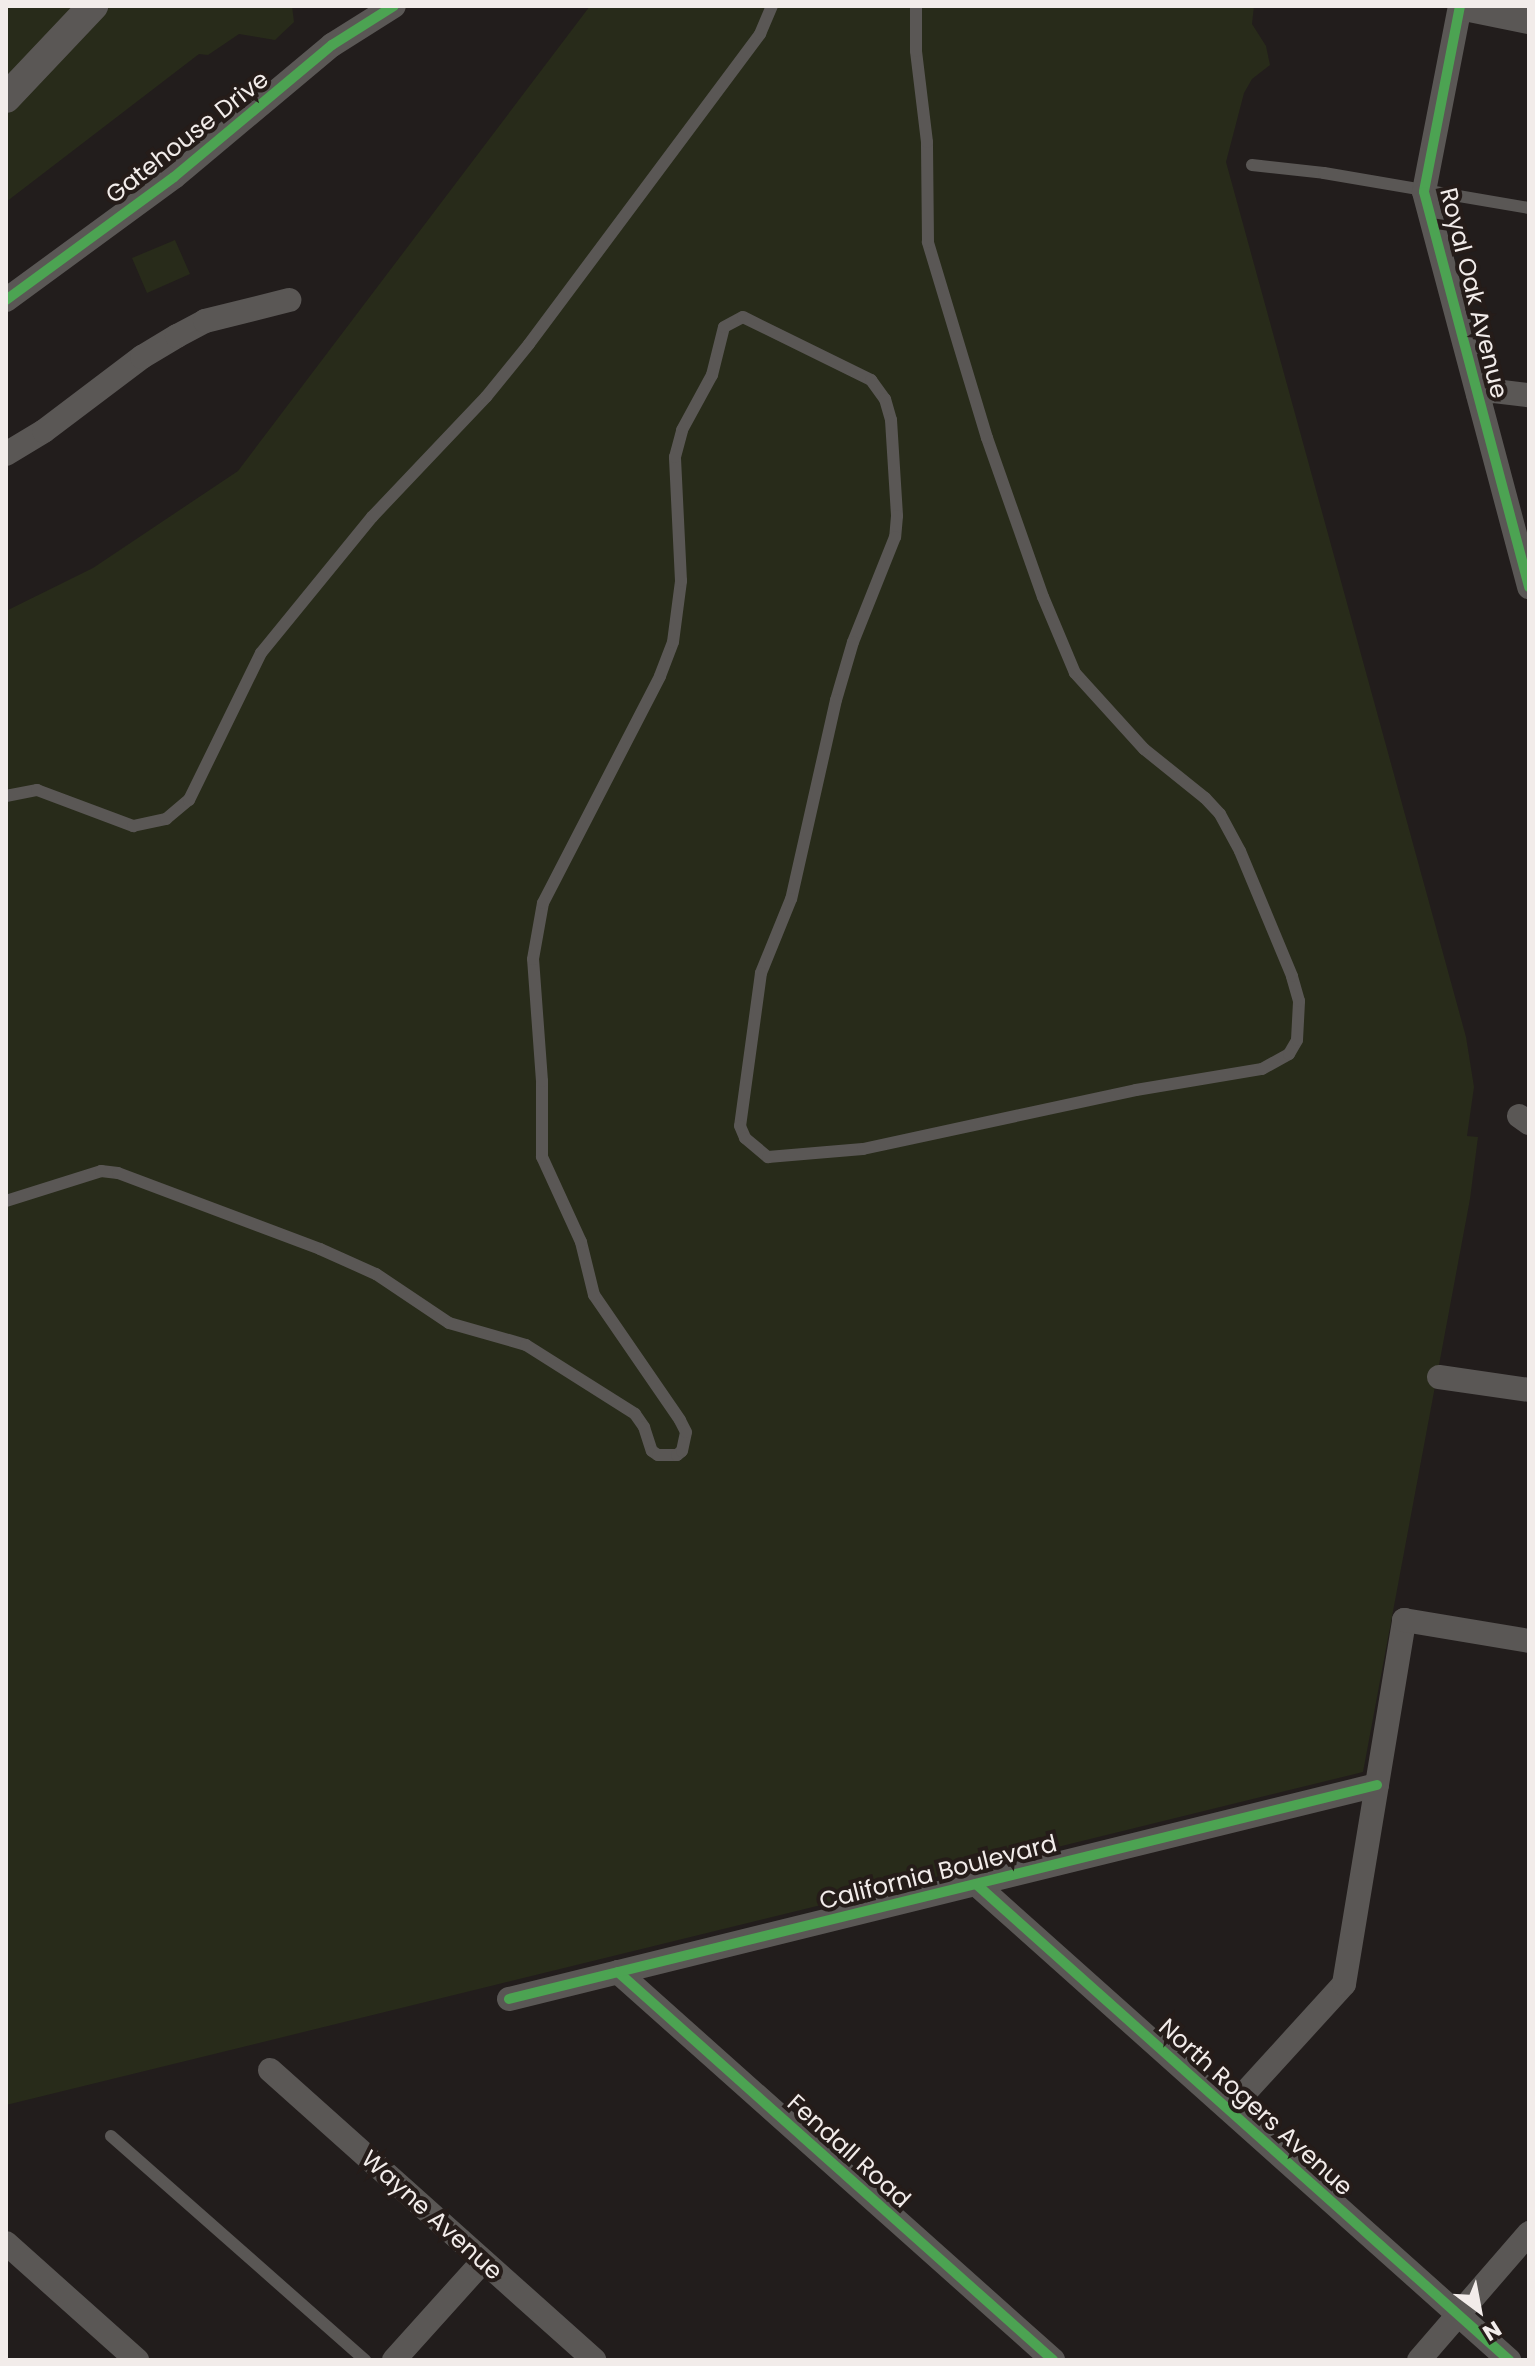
<!DOCTYPE html>
<style>
body{margin:0}
#map{position:relative;width:1535px;height:2366px;overflow:hidden;background:#221d1c;font-family:Poppins,sans-serif}
div>[style]{position:absolute}
.green>*{inset:0;background:#282b1a}
.service>*{height:12px;margin:-6px;padding:0 6px;transform-origin:6px;border-radius:6px;background:#5a5755}
.minor>*{height:24px;margin:-12px;padding:0 12px;transform-origin:12px;border-radius:12px;background:#5a5755}
.tertiary>*{height:30px;margin:-15px;padding:0 15px;transform-origin:15px;border-radius:15px;background:#5a5755}
.cycleway>*{height:10px;margin:-5px;padding:0 5px;transform-origin:5px;border-radius:5px;background:#4ca352}
span{translate:-50% -50%;white-space:nowrap;text-align:center;line-height:1.15;-webkit-text-stroke:8px #251c19;paint-order:stroke}
.street-label{font-size:24px;color:#f2ecea}
.frame{position:absolute;inset:0;border:8px solid #f2ecea;pointer-events:none}
.north{position:absolute;left:1439px;top:2270px;width:80px;height:80px;-webkit-text-stroke:6px #251c19;paint-order:stroke;rotate:148deg;font-size:22px;font-weight:700;line-height:32px;text-align:center;color:#f2ecea}
.north::after{content:'';display:block;margin:auto;width:28px;height:36px;background:#f2ecea;clip-path:polygon(50% 0,100% 100%,50% 72%,0 100%)}
</style>
<div id="map">
<div class="green">
<i style="clip-path:polygon(6px 6px,83px 6px,6px 86px)"></i>
<i style="clip-path:polygon(110px 6px,292px 6px,294px 22px,275px 40px,239px 34px,208px 55px,199px 54px,6px 202px,6px 112px,86px 35px)"></i>
<i style="clip-path:polygon(590px 6px,1254px 6px,1252px 24px,1266px 46px,1270px 65px,1252px 79px,1244px 93px,1226px 162px,1466px 1037px,1474px 1087px,1467px 1136px,1478px 1137px,1470px 1199px,1363px 1772px,6px 2105px,6px 611px,93px 568px,238px 471px)"></i>
<i style="clip-path:polygon(175px 240px,190px 274px,147px 293px,132px 258px)"></i>
</div>
<div class="service">
<i style="left:1252px;top:165px;width:72px;rotate:6.3deg"></i>
<i style="left:1324px;top:173px;width:208px;rotate:9.7deg"></i>
<i style="left:6px;top:796px;width:32px;rotate:-11deg"></i>
<i style="left:37px;top:790px;width:103px;rotate:20.6deg"></i>
<i style="left:133px;top:826px;width:34px;rotate:-12deg"></i>
<i style="left:166px;top:819px;width:30px;rotate:-40deg"></i>
<i style="left:189px;top:800px;width:164px;rotate:-63.9deg"></i>
<i style="left:261px;top:653px;width:176px;rotate:-50.8deg"></i>
<i style="left:372px;top:517px;width:166px;rotate:-46.5deg"></i>
<i style="left:486px;top:397px;width:68px;rotate:-50.9deg"></i>
<i style="left:529px;top:344px;width:387px;rotate:-53.3deg"></i>
<i style="left:760px;top:34px;width:30px;rotate:-67deg"></i>
<i style="left:6px;top:1201px;width:100px;rotate:-17.5deg"></i>
<i style="left:101px;top:1171px;width:17px;rotate:7deg"></i>
<i style="left:118px;top:1173px;width:216px;rotate:20.6deg"></i>
<i style="left:320px;top:1249px;width:61px;rotate:24.1deg"></i>
<i style="left:376px;top:1274px;width:88px;rotate:33.9deg"></i>
<i style="left:449px;top:1323px;width:80px;rotate:15.9deg"></i>
<i style="left:526px;top:1345px;width:129px;rotate:32.3deg"></i>
<i style="left:635px;top:1414px;width:16px;rotate:55deg"></i>
<i style="left:644px;top:1427px;width:25px;rotate:72deg"></i>
<i style="left:652px;top:1451px;width:7px;rotate:34deg"></i>
<i style="left:658px;top:1455px;width:19px"></i>
<i style="left:677px;top:1455px;width:6px;rotate:-39deg"></i>
<i style="left:682px;top:1451px;width:19px;rotate:-78deg"></i>
<i style="left:686px;top:1432px;width:13px;rotate:-117deg"></i>
<i style="left:680px;top:1420px;width:152px;rotate:-124.5deg"></i>
<i style="left:594px;top:1295px;width:55px;rotate:-103.8deg"></i>
<i style="left:581px;top:1242px;width:94px;rotate:-114.6deg"></i>
<i style="left:542px;top:1157px;width:76px;rotate:-90deg"></i>
<i style="left:542px;top:1081px;width:122px;rotate:-94.2deg"></i>
<i style="left:533px;top:959px;width:57px;rotate:-79.9deg"></i>
<i style="left:543px;top:903px;width:255px;rotate:-62.7deg"></i>
<i style="left:660px;top:676px;width:36px;rotate:-69deg"></i>
<i style="left:673px;top:642px;width:62px;rotate:-82.5deg"></i>
<i style="left:681px;top:581px;width:124px;rotate:-92.8deg"></i>
<i style="left:675px;top:457px;width:28px;rotate:-75deg"></i>
<i style="left:682px;top:430px;width:63px;rotate:-61.4deg"></i>
<i style="left:712px;top:375px;width:49px;rotate:-76deg"></i>
<i style="left:724px;top:327px;width:21px;rotate:-28deg"></i>
<i style="left:743px;top:317px;width:143px;rotate:26.2deg"></i>
<i style="left:871px;top:380px;width:24px;rotate:54deg"></i>
<i style="left:885px;top:399px;width:22px;rotate:74deg"></i>
<i style="left:891px;top:420px;width:96px;rotate:86.4deg"></i>
<i style="left:897px;top:516px;width:21px;rotate:95deg"></i>
<i style="left:895px;top:537px;width:113px;rotate:111.8deg"></i>
<i style="left:853px;top:642px;width:60px;rotate:106.3deg"></i>
<i style="left:836px;top:700px;width:204px;rotate:102.7deg"></i>
<i style="left:791px;top:899px;width:80px;rotate:112.1deg"></i>
<i style="left:761px;top:973px;width:154px;rotate:97.8deg"></i>
<i style="left:740px;top:1126px;width:13px;rotate:67deg"></i>
<i style="left:745px;top:1138px;width:30px;rotate:40deg"></i>
<i style="left:768px;top:1157px;width:95px;rotate:-4.8deg"></i>
<i style="left:863px;top:1149px;width:279px;rotate:-12.2deg"></i>
<i style="left:1136px;top:1090px;width:128px;rotate:-9.5deg"></i>
<i style="left:1262px;top:1069px;width:31px;rotate:-29deg"></i>
<i style="left:1289px;top:1054px;width:16px;rotate:-60deg"></i>
<i style="left:1297px;top:1040px;width:39px;rotate:-87deg"></i>
<i style="left:1299px;top:1001px;width:26px;rotate:-106deg"></i>
<i style="left:1292px;top:976px;width:135px;rotate:-112.6deg"></i>
<i style="left:1240px;top:851px;width:42px;rotate:-118.4deg"></i>
<i style="left:1220px;top:814px;width:22px;rotate:-133deg"></i>
<i style="left:1205px;top:798px;width:78px;rotate:-141.2deg"></i>
<i style="left:1144px;top:749px;width:103px;rotate:-132.2deg"></i>
<i style="left:1075px;top:673px;width:82px;rotate:-112.8deg"></i>
<i style="left:1043px;top:597px;width:169px;rotate:-109.4deg"></i>
<i style="left:987px;top:438px;width:205px;rotate:-106.8deg"></i>
<i style="left:928px;top:242px;width:100px;rotate:-90.6deg"></i>
<i style="left:927px;top:142px;width:92px;rotate:-96.9deg"></i>
<i style="left:916px;top:51px;width:45px;rotate:-90deg"></i>
<i style="left:111px;top:2136px;width:339px;rotate:41.4deg"></i>
</div>
<div class="minor">
<i style="left:1460px;top:6px;width:189px;rotate:101deg"></i>
<i style="left:1424px;top:192px;width:409px;rotate:75.1deg"></i>
<i style="left:6px;top:300px;width:208px;rotate:-36.2deg"></i>
<i style="left:174px;top:177px;width:206px;rotate:-39.9deg"></i>
<i style="left:332px;top:45px;width:73px;rotate:-32.2deg"></i>
<i style="left:1478px;top:394px;width:16px;rotate:-11deg"></i>
<i style="left:1494px;top:391px;width:35px;rotate:7deg"></i>
<i style="left:6px;top:454px;width:44px;rotate:-31.2deg"></i>
<i style="left:44px;top:431px;width:123px;rotate:-37.1deg"></i>
<i style="left:142px;top:357px;width:41px;rotate:-31deg"></i>
<i style="left:177px;top:336px;width:32px;rotate:-28deg"></i>
<i style="left:205px;top:321px;width:87px;rotate:-14deg"></i>
<i style="left:1519px;top:1116px;width:12px;rotate:35deg"></i>
<i style="left:1439px;top:1377px;width:91px;rotate:8.2deg"></i>
<i style="left:976px;top:1884px;width:715px;rotate:41.77deg"></i>
<i style="left:618px;top:1972px;width:583px;rotate:41.73deg"></i>
<i style="left:509px;top:1999px;width:894px;rotate:-13.85deg"></i>
<i style="left:270px;top:2070px;width:435px;rotate:41.8deg"></i>
<i style="left:1230px;top:2109px;width:169px;rotate:-47.6deg"></i>
<i style="left:1344px;top:1984px;width:369px;rotate:-80.6deg"></i>
<i style="left:1404px;top:1620px;width:127px;rotate:9.5deg"></i>
<i style="left:6px;top:2243px;width:176px;rotate:41.8deg"></i>
<i style="left:394px;top:2360px;width:133px;rotate:-48deg"></i>
<i style="left:1419px;top:2360px;width:168px;rotate:-49.1deg"></i>
</div>
<div class="tertiary">
<i style="left:1465px;top:6px;width:65px;rotate:11.5deg"></i>
<i style="left:6px;top:98px;width:127px;rotate:-46.6deg"></i>
</div>
<div class="cycleway">
<i style="left:1460px;top:6px;width:189px;rotate:101deg"></i>
<i style="left:1424px;top:192px;width:409px;rotate:75.1deg"></i>
<i style="left:6px;top:300px;width:208px;rotate:-36.2deg"></i>
<i style="left:174px;top:177px;width:206px;rotate:-39.9deg"></i>
<i style="left:332px;top:45px;width:73px;rotate:-32.2deg"></i>
<i style="left:976px;top:1884px;width:715px;rotate:41.77deg"></i>
<i style="left:618px;top:1972px;width:583px;rotate:41.73deg"></i>
<i style="left:509px;top:1999px;width:894px;rotate:-13.85deg"></i>
</div>
<div class="street-label">
<span style="left:187px;top:137px;rotate:-38deg">Gatehouse Drive</span>
<span style="left:1474px;top:293px;rotate:76deg">Royal Oak Avenue</span>
<span style="left:938px;top:1872px;rotate:-14deg">California Boulevard</span>
<span style="left:1256px;top:2107px;rotate:42deg">North Rogers Avenue</span>
<span style="left:849px;top:2151px;rotate:42deg">Fendall Road</span>
<span style="left:432px;top:2215px;rotate:42deg">Wayne Avenue</span>
</div>
<div class="frame"></div>
<div class="north">N</div>
</div>
